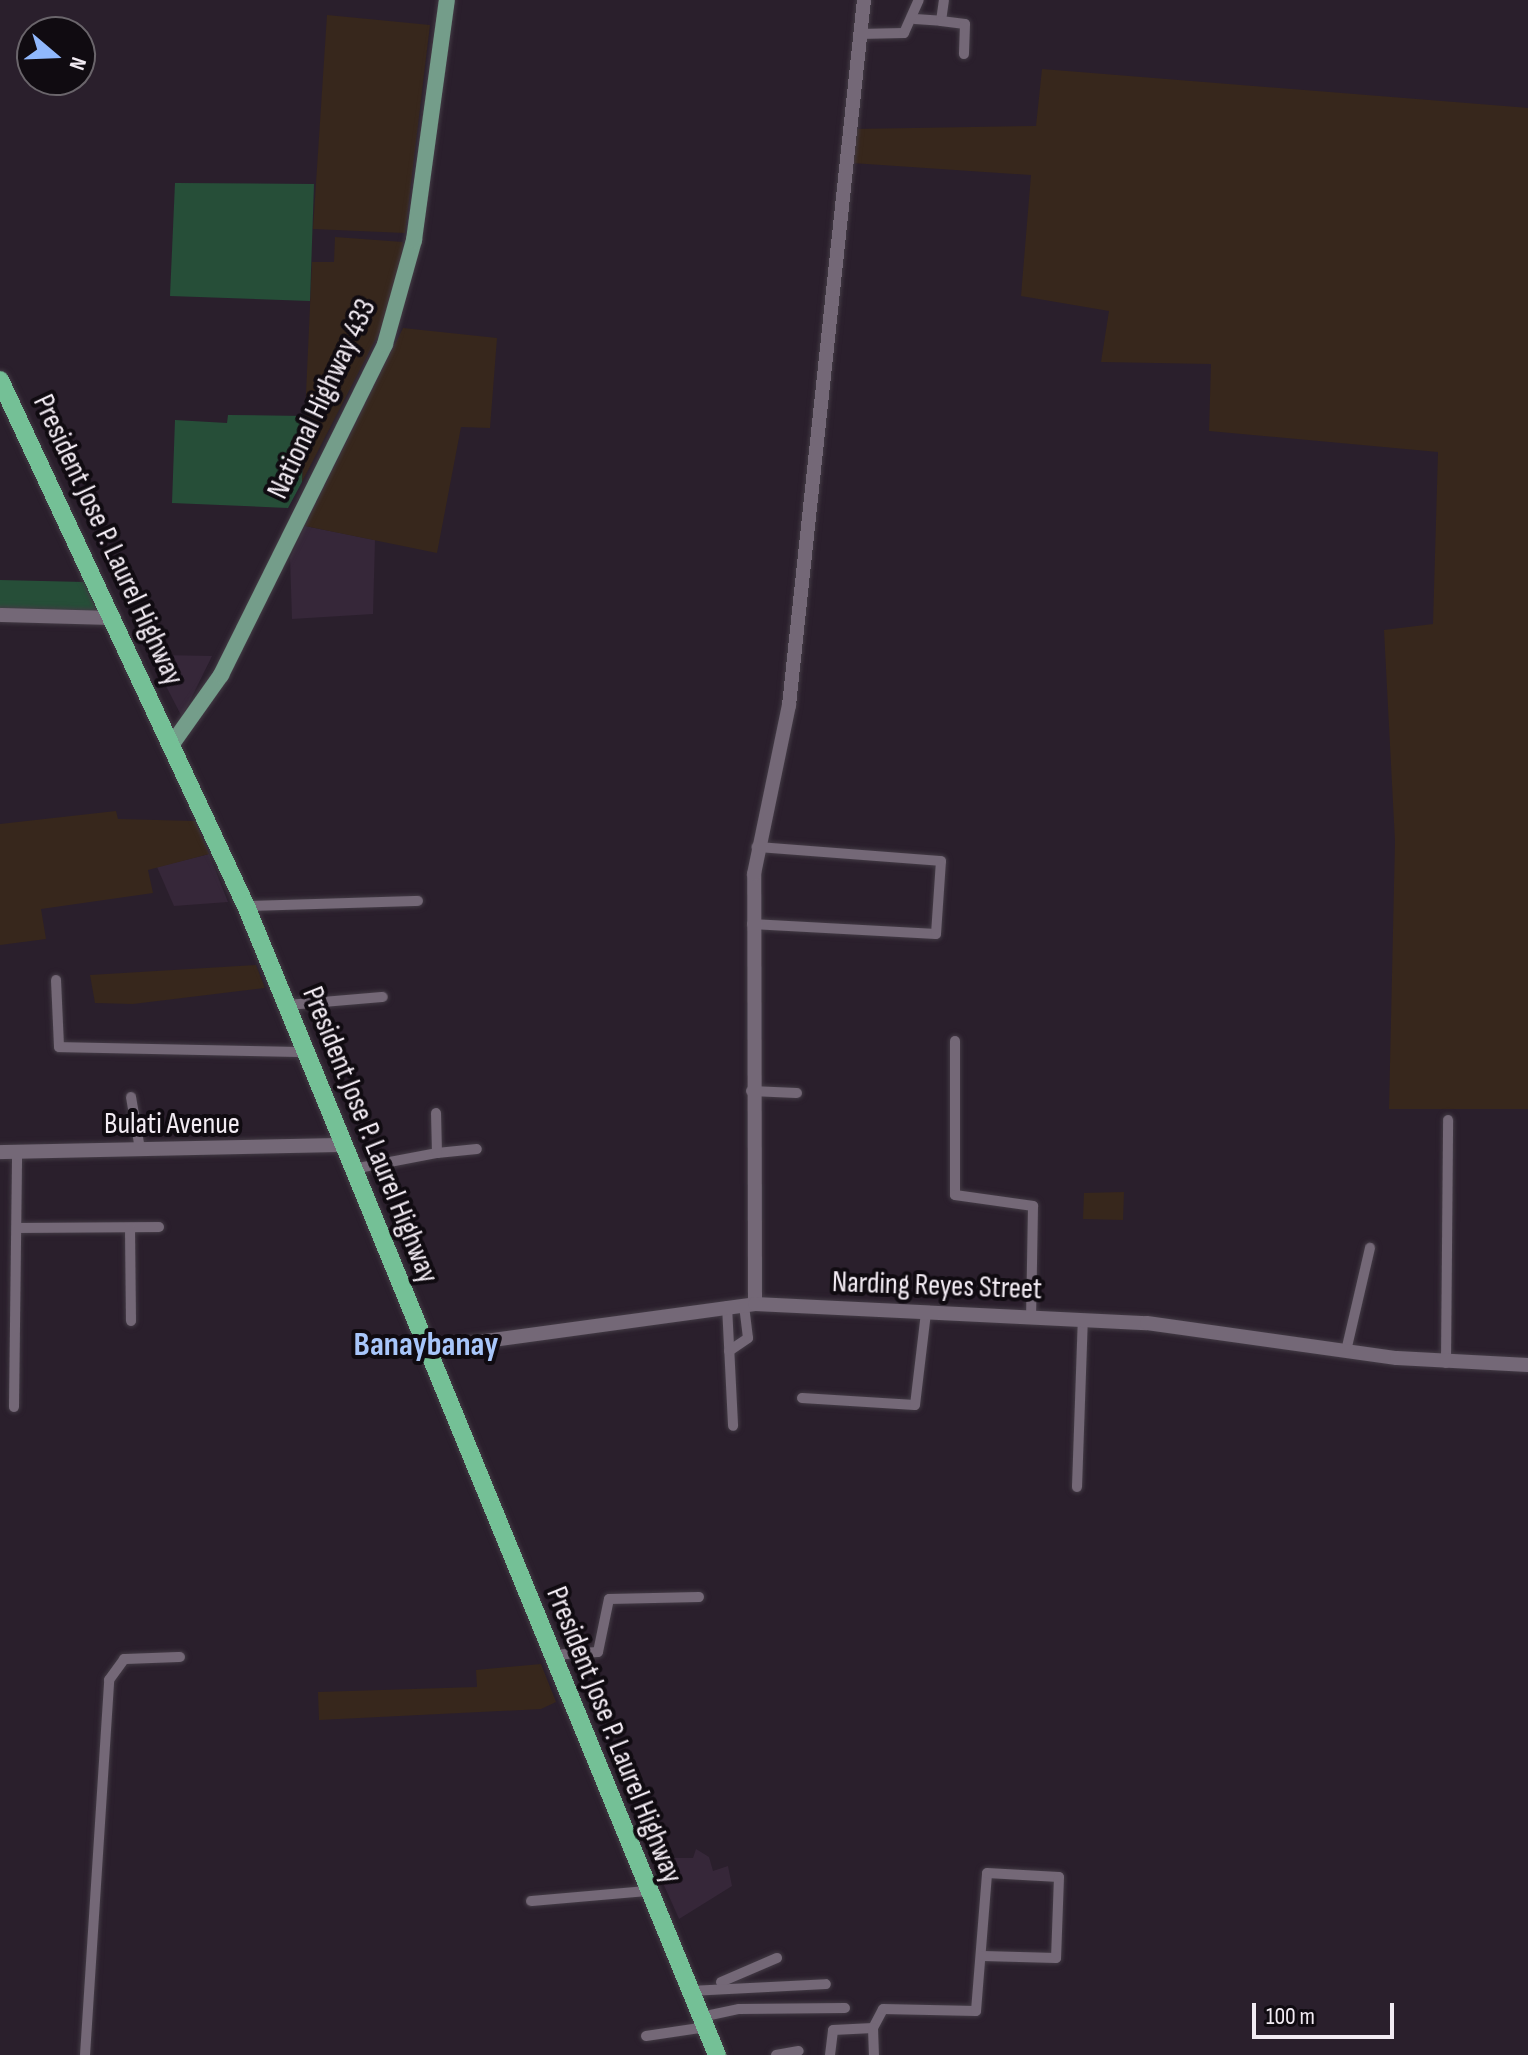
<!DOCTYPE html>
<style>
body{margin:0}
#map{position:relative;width:1528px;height:2055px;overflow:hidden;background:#2a1f2c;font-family:"Sofia Sans Condensed",sans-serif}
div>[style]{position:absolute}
.built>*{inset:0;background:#362739}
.industrial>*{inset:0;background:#37271c}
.green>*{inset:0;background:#264e38}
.roads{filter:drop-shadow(0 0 2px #433b45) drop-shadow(0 0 2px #433b45)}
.street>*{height:10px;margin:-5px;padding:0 5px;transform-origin:5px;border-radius:5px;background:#746877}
.secondary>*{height:14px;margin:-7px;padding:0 7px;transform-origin:7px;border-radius:7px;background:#746877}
.primary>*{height:16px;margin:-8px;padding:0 8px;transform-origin:8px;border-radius:8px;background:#749d8a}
.highway>*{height:18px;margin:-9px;padding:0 9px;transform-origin:9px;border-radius:9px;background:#74c096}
span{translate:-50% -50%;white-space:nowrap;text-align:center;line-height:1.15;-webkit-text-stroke:8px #100b11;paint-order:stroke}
.street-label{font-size:30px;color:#f2ebf3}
.quarter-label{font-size:34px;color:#a8c6fa;font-weight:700}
.north{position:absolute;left:16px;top:16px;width:80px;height:80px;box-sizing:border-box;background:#100b11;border:2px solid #6a656b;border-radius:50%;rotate:109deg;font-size:22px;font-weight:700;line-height:32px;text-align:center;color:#f2ebf3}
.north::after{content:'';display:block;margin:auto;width:28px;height:36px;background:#90b8fd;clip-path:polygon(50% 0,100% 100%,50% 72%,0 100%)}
.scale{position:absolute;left:1252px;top:2003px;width:142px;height:36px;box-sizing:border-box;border:4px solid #f2ebf3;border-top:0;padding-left:10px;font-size:24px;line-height:28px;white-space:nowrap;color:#f2ebf3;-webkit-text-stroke:6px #100b11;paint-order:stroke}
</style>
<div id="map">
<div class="built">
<i style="clip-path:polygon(305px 526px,375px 540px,373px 614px,292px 619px,290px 558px)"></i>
<i style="clip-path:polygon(161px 655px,212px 656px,182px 717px,152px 659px)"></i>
<i style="clip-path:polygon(209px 854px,228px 902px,174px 906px,157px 867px)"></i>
<i style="clip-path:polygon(696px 1849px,709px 1857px,713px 1871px,728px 1866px,732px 1886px,679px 1919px,652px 1858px,693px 1858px)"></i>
</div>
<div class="industrial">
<i style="clip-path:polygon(327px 15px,430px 25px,405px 233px,313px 229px)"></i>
<i style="clip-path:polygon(1042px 69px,1528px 108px,1528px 1109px,1389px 1109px,1395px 841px,1384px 630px,1433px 624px,1438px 452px,1209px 431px,1211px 364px,1101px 362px,1109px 311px,1021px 296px,1031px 175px,852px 163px,854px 129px,1036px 126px)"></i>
<i style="clip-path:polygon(335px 237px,403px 242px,399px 277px,384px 323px,302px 482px,312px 262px,334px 262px)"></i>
<i style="clip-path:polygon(403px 328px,497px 338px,490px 428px,461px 427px,437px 553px,305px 526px)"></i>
<i style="clip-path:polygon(116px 811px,118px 819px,195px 821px,209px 854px,148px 870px,153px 893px,41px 909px,46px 939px,0 945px,0 824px)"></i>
<i style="clip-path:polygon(256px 965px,265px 988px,133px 1004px,95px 1003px,90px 975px)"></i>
<i style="clip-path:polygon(1124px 1192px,1123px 1220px,1083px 1219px,1084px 1193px)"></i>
<i style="clip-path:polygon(541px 1664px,556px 1702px,541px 1709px,319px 1720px,318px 1692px,477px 1687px,476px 1670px)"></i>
</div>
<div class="green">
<i style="clip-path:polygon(175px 183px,314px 184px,310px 301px,170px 296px)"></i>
<i style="clip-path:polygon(228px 415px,304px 416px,302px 482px,288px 508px,172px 503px,175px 420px,227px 423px)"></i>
<i style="clip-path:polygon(0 580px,85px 582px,99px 616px,0 612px)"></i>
</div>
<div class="roads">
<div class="street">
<i style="left:915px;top:19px;width:26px;rotate:4deg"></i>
<i style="left:941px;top:21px;width:21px;rotate:-82deg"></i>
<i style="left:941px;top:21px;width:24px;rotate:7deg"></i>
<i style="left:965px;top:24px;width:30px;rotate:92deg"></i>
<i style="left:859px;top:34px;width:45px;rotate:-1.3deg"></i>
<i style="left:904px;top:33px;width:36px;rotate:-66deg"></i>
<i style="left:246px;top:906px;width:172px;rotate:-1.7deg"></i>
<i style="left:752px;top:924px;width:184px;rotate:3.1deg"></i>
<i style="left:936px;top:934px;width:73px;rotate:-86.1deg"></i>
<i style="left:941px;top:861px;width:185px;rotate:-175.6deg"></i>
<i style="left:56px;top:980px;width:67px;rotate:87.4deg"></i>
<i style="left:59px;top:1047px;width:247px;rotate:1.2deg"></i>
<i style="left:287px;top:1005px;width:96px;rotate:-4.8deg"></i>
<i style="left:955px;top:1041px;width:154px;rotate:90deg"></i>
<i style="left:955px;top:1195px;width:79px;rotate:8deg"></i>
<i style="left:1033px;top:1206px;width:110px;rotate:91deg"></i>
<i style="left:751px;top:1091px;width:46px;rotate:2.5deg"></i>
<i style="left:131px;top:1097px;width:53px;rotate:80.2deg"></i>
<i style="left:437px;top:1153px;width:40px;rotate:-5.7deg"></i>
<i style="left:353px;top:1169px;width:86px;rotate:-10.8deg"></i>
<i style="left:437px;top:1153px;width:40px;rotate:-91.4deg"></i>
<i style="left:19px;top:1228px;width:140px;rotate:-0.4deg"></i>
<i style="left:130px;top:1228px;width:93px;rotate:89.4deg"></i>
<i style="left:727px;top:1306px;width:120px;rotate:87.1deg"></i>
<i style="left:729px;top:1351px;width:23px;rotate:-34deg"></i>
<i style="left:748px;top:1338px;width:33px;rotate:-97deg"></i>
<i style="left:1346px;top:1351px;width:106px;rotate:-76.9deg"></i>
<i style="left:1446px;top:1363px;width:243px;rotate:-89.5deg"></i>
<i style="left:802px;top:1398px;width:113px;rotate:3.5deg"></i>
<i style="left:915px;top:1405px;width:93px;rotate:-83.2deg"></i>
<i style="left:14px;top:1407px;width:255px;rotate:-89.3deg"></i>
<i style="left:1077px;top:1487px;width:168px;rotate:-88deg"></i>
<i style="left:551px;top:1655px;width:47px;rotate:-3.7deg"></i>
<i style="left:598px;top:1652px;width:54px;rotate:-78.3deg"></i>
<i style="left:609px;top:1599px;width:90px;rotate:-1.3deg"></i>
<i style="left:531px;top:1901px;width:117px;rotate:-4.9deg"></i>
<i style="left:721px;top:1982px;width:61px;rotate:-23.2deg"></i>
<i style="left:690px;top:1991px;width:136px;rotate:-2.9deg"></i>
<i style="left:701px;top:2017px;width:39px;rotate:-12deg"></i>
<i style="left:739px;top:2009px;width:106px;rotate:-0.5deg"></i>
<i style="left:873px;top:2028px;width:21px;rotate:-62deg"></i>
<i style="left:883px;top:2009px;width:93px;rotate:1.2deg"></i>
<i style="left:976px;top:2011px;width:138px;rotate:-85.4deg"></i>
<i style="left:987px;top:1873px;width:72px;rotate:3.2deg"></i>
<i style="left:1059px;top:1877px;width:81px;rotate:92.1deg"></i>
<i style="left:1056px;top:1958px;width:73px;rotate:-178.4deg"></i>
<i style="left:646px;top:2036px;width:61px;rotate:-8.5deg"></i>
<i style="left:85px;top:2055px;width:376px;rotate:-86.3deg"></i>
<i style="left:109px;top:1680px;width:26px;rotate:-54deg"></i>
<i style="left:124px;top:1659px;width:56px;rotate:-2deg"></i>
<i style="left:776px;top:2055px;width:23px;rotate:-10deg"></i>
<i style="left:830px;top:2055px;width:25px;rotate:-83deg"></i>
<i style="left:833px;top:2030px;width:40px;rotate:-2.9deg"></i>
<i style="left:873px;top:2028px;width:27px;rotate:88deg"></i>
</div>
<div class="secondary">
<i style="left:0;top:615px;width:114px;rotate:1.5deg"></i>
<i style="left:0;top:1152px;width:343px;rotate:-1.2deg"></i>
<i style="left:755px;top:1304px;width:430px;rotate:-90.1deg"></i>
<i style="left:754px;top:874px;width:173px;rotate:-78.3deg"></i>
<i style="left:789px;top:705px;width:709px;rotate:-83.93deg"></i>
<i style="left:427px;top:1349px;width:331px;rotate:-7.8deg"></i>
<i style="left:755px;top:1304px;width:392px;rotate:2.8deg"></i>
<i style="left:1147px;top:1323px;width:252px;rotate:8deg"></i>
<i style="left:1397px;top:1358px;width:131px;rotate:3.1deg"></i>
</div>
<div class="primary">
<i style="left:172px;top:744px;width:85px;rotate:-54.6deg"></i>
<i style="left:221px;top:675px;width:369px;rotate:-63.6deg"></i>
<i style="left:385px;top:344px;width:108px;rotate:-74.4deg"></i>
<i style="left:414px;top:240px;width:242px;rotate:-82.2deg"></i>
</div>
<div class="highway">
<i style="left:0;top:380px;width:581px;rotate:64.94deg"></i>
<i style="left:246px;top:906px;width:1242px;rotate:67.71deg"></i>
</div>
</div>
<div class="street-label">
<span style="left:322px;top:399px;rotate:-65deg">National Highway 433</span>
<span style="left:108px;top:540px;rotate:65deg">President Jose P. Laurel Highway</span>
<span style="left:172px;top:1124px">Bulati Avenue</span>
<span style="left:370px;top:1135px;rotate:68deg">President Jose P. Laurel Highway</span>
<span style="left:937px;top:1286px;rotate:2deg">Narding Reyes Street</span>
<span style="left:614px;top:1735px;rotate:68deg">President Jose P. Laurel Highway</span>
</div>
<div class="quarter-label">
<span style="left:426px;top:1345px">Banaybanay</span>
</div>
<div class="north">N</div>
<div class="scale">100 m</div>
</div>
